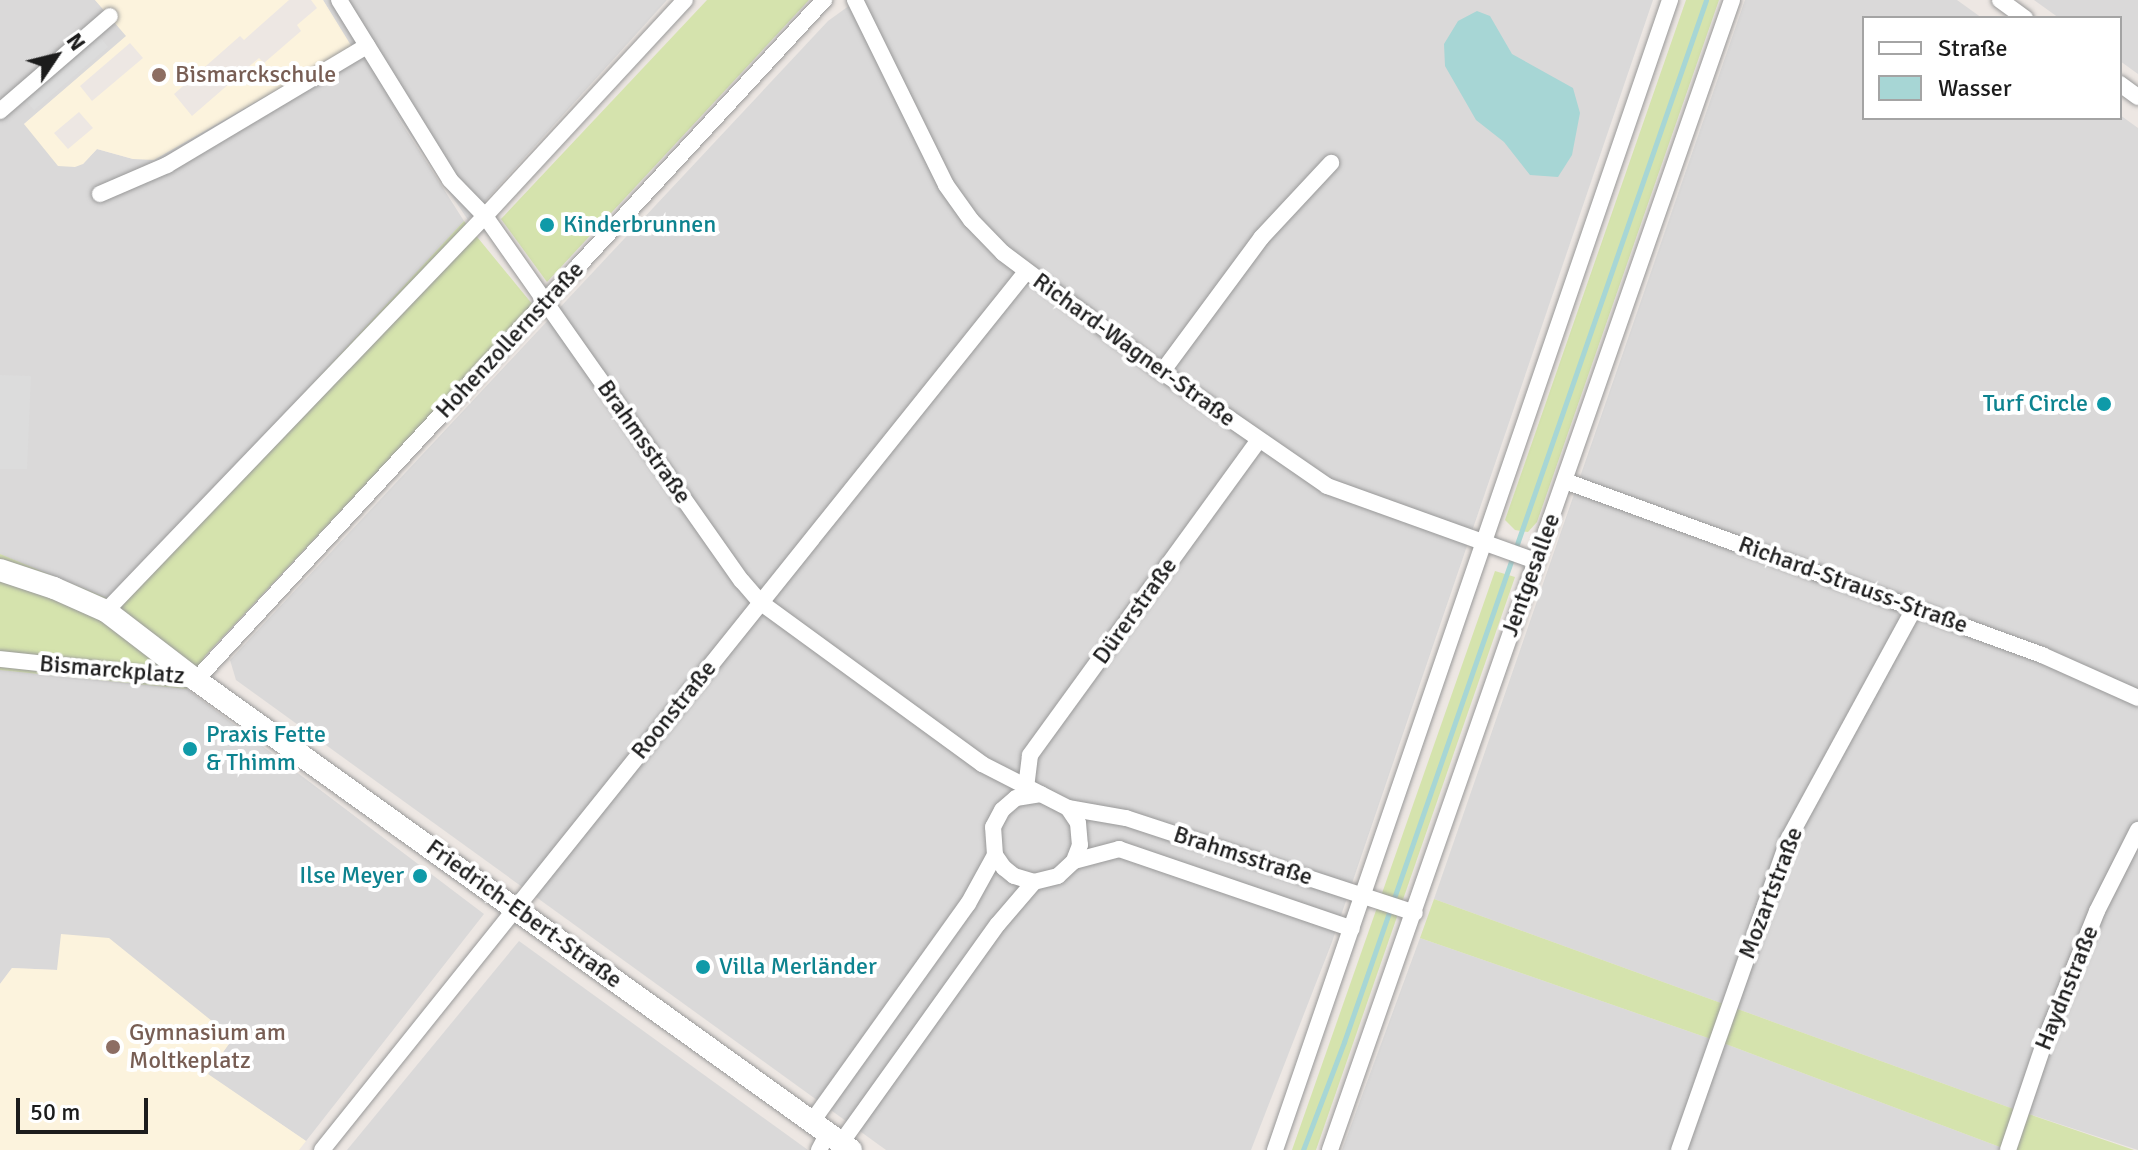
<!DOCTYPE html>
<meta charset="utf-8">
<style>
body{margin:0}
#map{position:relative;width:2138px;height:1150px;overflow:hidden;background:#ede7e3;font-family:Signika,sans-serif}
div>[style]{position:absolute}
.residential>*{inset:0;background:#dad9d9}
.education>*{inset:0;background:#fcf3dd}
.grass>*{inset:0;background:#d5e3ad}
.parking>*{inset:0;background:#dcdcdc}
.water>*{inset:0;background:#a7d6d5}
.stream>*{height:5px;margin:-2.5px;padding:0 2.5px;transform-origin:2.5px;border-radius:2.5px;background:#a7d6d5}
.roads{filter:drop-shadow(0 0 2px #999) drop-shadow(0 0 2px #999)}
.minor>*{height:16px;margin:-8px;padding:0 8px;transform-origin:8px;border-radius:8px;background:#fff}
.tertiary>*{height:22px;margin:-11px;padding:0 11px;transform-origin:11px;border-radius:11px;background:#fff}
.dots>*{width:22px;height:22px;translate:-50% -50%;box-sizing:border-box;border:4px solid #fff;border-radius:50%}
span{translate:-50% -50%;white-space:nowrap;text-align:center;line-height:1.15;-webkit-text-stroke:8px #fff;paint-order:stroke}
.education-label{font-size:24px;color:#785e54}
.left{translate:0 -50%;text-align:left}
.culture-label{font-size:24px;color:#0d838f}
.right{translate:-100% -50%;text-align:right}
.street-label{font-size:24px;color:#1c1c1c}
.legend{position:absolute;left:1862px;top:16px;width:260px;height:104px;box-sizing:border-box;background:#fff;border:2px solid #a4a4a4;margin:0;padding:10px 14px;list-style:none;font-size:24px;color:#1c1c1c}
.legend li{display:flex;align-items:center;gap:16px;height:40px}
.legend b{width:40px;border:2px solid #a4a4a4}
.north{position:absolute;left:16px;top:16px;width:80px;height:80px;-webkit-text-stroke:6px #fff;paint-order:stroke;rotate:55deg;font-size:22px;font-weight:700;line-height:32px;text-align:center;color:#1c1c1c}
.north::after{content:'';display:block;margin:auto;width:28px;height:36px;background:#1c1c1c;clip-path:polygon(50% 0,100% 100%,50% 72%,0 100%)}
.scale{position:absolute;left:16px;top:1098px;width:132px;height:36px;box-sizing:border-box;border:4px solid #1c1c1c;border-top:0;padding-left:10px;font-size:24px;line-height:28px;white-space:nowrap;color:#1c1c1c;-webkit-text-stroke:6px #fff;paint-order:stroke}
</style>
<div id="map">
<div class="residential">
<i style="clip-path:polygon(0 0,95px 0,127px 36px,24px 124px,83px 164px,97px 149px,133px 159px,351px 47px,323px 0,667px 0,468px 220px,387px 100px,464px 221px,112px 601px,0 554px)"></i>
<i style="clip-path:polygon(857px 0,1653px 0,1332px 942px,1251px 1150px,886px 1150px,236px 680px,230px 660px,828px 21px)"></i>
<i style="clip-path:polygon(1745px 0,1957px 0,1982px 18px,1864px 18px,1864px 118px,2120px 115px,2138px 128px,2138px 1150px,2008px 1107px,1434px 899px)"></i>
<i style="clip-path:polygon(2034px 0,2138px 0,2138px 74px,2120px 61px,2120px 18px,2059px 18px)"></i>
<i style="clip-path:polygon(0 670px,187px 689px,484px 914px,306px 1141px,207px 1074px,233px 1038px,58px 970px,12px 968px,0 984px)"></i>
<i style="clip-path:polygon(1420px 938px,1731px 1046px,2008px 1150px,1342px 1150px)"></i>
<i style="clip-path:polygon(519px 941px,808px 1150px,347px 1150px)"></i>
</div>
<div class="education">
<i style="clip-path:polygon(evenodd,95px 0,289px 0,244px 40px,240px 36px,174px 94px,192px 116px,259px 58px,264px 63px,301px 31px,297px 25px,317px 8px,311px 0,323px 0,352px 47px,154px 160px,133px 159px,97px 149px,83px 164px,75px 167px,58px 166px,24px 124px,126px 36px,95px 0,130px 43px,143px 58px,92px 101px,80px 86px,130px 43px,95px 0,79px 112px,93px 128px,68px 149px,54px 133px,79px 112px)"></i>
<i style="clip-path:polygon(61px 934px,109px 938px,233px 1038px,208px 1074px,306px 1141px,299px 1150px,0 1150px,0 984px,12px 968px,57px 970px)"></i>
</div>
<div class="grass">
<i style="clip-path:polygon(707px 0,809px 0,547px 282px,501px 219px)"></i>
<i style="clip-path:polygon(1686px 0,1719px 0,1537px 522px,1528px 532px,1515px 530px,1505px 520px)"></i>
<i style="clip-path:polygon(464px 221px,533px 305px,205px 656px,187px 689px,0 670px,0 554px,112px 600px)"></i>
<i style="clip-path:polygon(1495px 571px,1515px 577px,1316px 1150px,1292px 1150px)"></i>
<i style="clip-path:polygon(1434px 899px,2008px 1107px,2134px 1150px,2008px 1150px,1731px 1046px,1420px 938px)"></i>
</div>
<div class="parking">
<i style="clip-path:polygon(99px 36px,108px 47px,34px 110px,24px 99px)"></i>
<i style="clip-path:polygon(0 375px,31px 376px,27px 469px,0 469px)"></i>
</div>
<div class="water">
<i style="clip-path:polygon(1477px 11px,1490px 16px,1512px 54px,1573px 88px,1580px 113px,1572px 155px,1558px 177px,1530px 175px,1504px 142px,1476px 120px,1445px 66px,1444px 44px,1458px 21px)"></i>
</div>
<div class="stream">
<i style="left:1303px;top:1150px;width:116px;rotate:-69.2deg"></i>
<i style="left:1344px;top:1042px;width:1103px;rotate:-70.84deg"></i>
</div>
<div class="roads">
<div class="minor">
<i style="left:339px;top:0;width:211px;rotate:58.3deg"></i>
<i style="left:450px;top:180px;width:50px;rotate:45.8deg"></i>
<i style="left:485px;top:216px;width:446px;rotate:54.9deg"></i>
<i style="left:742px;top:581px;width:28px;rotate:49deg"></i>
<i style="left:760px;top:602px;width:275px;rotate:36.1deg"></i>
<i style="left:982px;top:764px;width:97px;rotate:27.1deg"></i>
<i style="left:1068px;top:808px;width:18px;rotate:56deg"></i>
<i style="left:1078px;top:823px;width:22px;rotate:85deg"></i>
<i style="left:1080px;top:845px;width:17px;rotate:111deg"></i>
<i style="left:1074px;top:861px;width:22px;rotate:137deg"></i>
<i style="left:1058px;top:876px;width:25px;rotate:166deg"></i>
<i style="left:1034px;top:882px;width:21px;rotate:-163deg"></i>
<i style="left:1014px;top:876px;width:13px;rotate:-141deg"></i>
<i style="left:1004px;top:868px;width:16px;rotate:-125deg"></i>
<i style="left:995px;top:855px;width:28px;rotate:-94deg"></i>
<i style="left:993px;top:827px;width:19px;rotate:-62deg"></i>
<i style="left:1002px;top:810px;width:18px;rotate:-41deg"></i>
<i style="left:1016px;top:798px;width:25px;rotate:-9deg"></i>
<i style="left:855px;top:0;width:206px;rotate:63.8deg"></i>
<i style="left:946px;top:185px;width:43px;rotate:54.5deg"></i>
<i style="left:971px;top:220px;width:46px;rotate:45.9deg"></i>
<i style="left:1003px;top:253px;width:199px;rotate:36.8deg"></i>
<i style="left:1162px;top:372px;width:201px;rotate:34.6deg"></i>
<i style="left:1327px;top:486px;width:221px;rotate:19.8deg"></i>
<i style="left:2000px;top:0;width:31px;rotate:36deg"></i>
<i style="left:2120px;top:84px;width:22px;rotate:36deg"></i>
<i style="left:0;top:111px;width:145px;rotate:-40.8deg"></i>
<i style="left:100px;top:194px;width:73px;rotate:-23.4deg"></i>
<i style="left:167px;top:165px;width:233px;rotate:-30.8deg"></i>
<i style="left:1162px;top:372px;width:167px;rotate:-53.5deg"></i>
<i style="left:1261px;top:238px;width:103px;rotate:-47deg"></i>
<i style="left:1565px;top:481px;width:508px;rotate:20.04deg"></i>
<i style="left:2042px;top:655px;width:105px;rotate:24.1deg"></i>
<i style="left:106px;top:611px;width:547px;rotate:-46.18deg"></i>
<i style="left:485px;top:216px;width:294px;rotate:-47.2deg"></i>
<i style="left:0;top:659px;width:197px;rotate:6.1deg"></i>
<i style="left:196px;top:680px;width:926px;rotate:-47.28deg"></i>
<i style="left:1026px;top:788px;width:33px;rotate:-83deg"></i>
<i style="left:1030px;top:755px;width:389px;rotate:-54deg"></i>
<i style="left:1068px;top:808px;width:59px;rotate:9.8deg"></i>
<i style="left:1126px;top:818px;width:304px;rotate:18.2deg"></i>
<i style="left:1074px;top:861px;width:47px;rotate:-14.9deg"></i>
<i style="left:1119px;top:849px;width:246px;rotate:18.9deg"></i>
<i style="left:811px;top:1123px;width:269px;rotate:-54.4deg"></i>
<i style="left:968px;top:904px;width:56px;rotate:-61.1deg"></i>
<i style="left:841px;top:1143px;width:269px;rotate:-54.4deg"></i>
<i style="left:998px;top:924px;width:55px;rotate:-49.4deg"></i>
<i style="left:322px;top:1150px;width:1125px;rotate:-51.28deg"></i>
<i style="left:819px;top:1150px;width:19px;rotate:-62deg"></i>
<i style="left:1275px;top:1150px;width:1216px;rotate:-71.04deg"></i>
<i style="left:1330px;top:1150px;width:1218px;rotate:-70.73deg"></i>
<i style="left:1679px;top:1150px;width:331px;rotate:-70.6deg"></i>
<i style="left:1789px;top:838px;width:263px;rotate:-61.4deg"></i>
<i style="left:2008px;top:1150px;width:118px;rotate:-71.3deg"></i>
<i style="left:2046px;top:1038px;width:137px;rotate:-68.1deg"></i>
<i style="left:2097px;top:911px;width:91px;rotate:-63.2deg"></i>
</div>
<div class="tertiary">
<i style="left:0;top:570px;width:57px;rotate:18.4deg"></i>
<i style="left:54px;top:588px;width:57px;rotate:23.9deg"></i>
<i style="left:106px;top:611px;width:113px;rotate:37.5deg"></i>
<i style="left:196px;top:680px;width:806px;rotate:35.66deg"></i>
</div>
</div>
<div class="dots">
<i style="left:159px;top:75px;background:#8d6e63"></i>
<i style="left:547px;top:225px;background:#0f9aa8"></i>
<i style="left:2104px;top:404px;background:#0f9aa8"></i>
<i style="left:190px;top:749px;background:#0f9aa8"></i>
<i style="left:420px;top:876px;background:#0f9aa8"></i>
<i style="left:703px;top:967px;background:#0f9aa8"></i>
<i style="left:113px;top:1047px;background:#8d6e63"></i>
</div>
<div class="education-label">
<span class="left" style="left:175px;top:75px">Bismarckschule</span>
<span class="left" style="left:129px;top:1047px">Gymnasium am<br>Moltkeplatz</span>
</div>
<div class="culture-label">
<span class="left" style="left:563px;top:225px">Kinderbrunnen</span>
<span class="right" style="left:2088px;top:404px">Turf Circle</span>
<span class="left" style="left:206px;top:749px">Praxis Fette<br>&amp; Thimm</span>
<span class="right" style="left:404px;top:876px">Ilse Meyer</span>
<span class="left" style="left:719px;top:967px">Villa Merländer</span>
</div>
<div class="street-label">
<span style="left:510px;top:340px;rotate:-47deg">Hohenzollernstraße</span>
<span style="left:1134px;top:350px;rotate:36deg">Richard-Wagner-Straße</span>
<span style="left:644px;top:442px;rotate:55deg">Brahmsstraße</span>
<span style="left:1531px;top:575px;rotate:-70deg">Jentgesallee</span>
<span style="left:1853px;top:585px;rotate:20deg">Richard-Strauss-Straße</span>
<span style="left:1135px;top:611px;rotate:-54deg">Dürerstraße</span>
<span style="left:112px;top:670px;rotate:5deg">Bismarckplatz</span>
<span style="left:674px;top:710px;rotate:-51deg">Roonstraße</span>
<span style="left:1243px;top:856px;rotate:18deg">Brahmsstraße</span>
<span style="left:1771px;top:893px;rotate:-69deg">Mozartstraße</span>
<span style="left:524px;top:914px;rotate:36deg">Friedrich-Ebert-Straße</span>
<span style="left:2067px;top:988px;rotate:-68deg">Haydnstraße</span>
</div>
<ul class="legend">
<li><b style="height:10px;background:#fff"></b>Straße</li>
<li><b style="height:22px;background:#a7d6d5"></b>Wasser</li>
</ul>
<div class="north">N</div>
<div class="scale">50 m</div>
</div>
